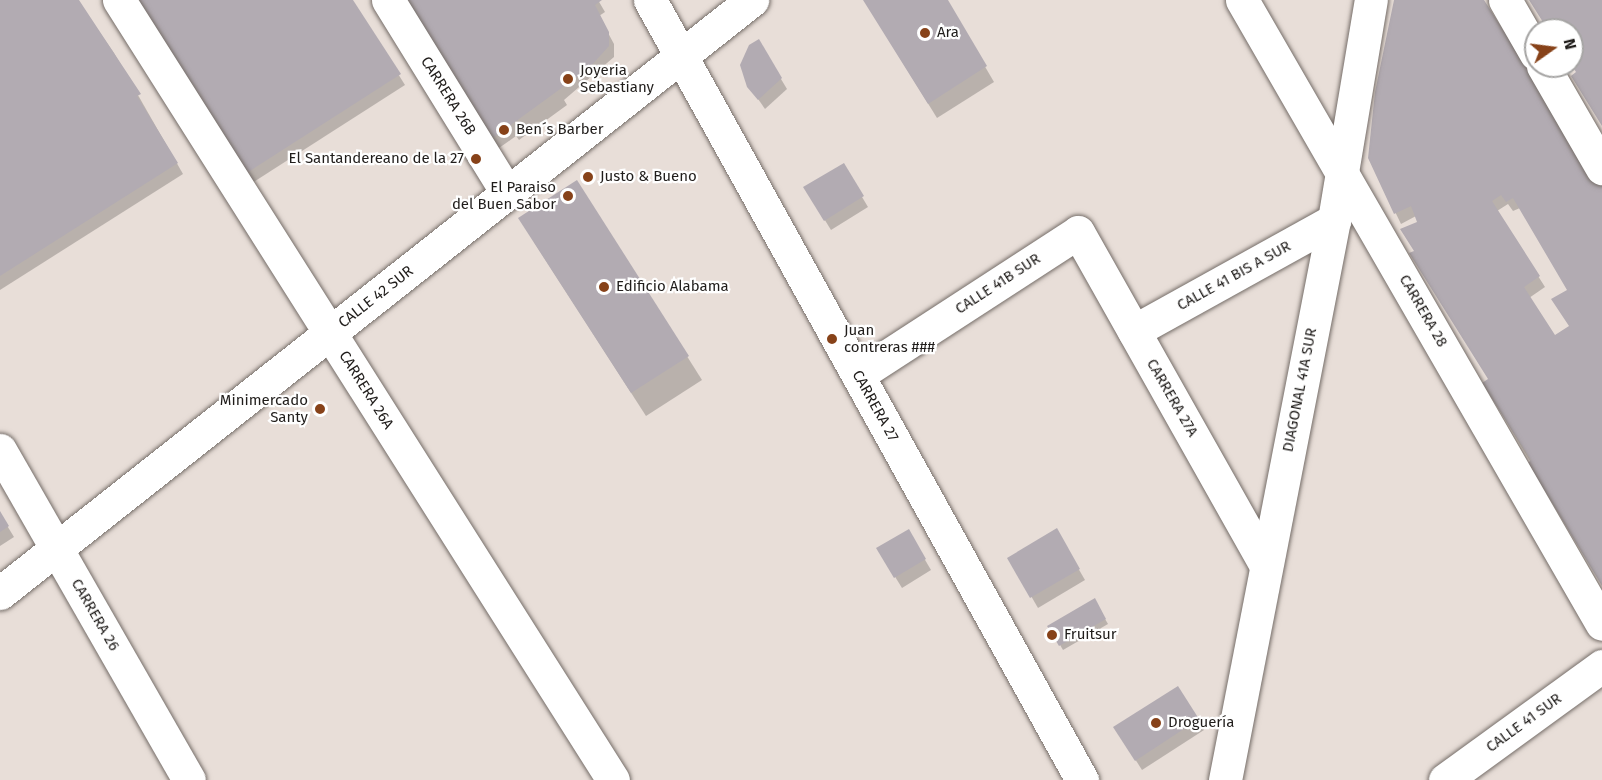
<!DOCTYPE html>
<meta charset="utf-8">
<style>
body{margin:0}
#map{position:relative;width:1602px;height:780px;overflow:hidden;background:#e8ded8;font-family:"Fira Sans",sans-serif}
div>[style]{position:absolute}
.shadow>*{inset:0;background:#0003}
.building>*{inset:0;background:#b2abb2}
.roads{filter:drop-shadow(0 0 2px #756d68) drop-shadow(0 0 2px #756d68)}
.street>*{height:33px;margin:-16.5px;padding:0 16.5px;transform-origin:16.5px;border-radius:16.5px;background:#fff}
.secondary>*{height:33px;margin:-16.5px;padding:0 16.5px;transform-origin:16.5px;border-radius:16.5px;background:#fff}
.dots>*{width:16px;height:16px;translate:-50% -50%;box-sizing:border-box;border:3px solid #fff;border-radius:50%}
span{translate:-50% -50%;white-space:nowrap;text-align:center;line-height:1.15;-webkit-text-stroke:4.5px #fff;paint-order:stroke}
.poi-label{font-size:15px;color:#201d1b}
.left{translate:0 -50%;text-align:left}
.right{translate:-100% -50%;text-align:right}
.street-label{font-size:15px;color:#201d1b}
.north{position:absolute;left:1524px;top:18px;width:60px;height:60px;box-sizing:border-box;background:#fff;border:2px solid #a6a5a4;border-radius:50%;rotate:76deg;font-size:16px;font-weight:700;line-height:24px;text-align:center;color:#201d1b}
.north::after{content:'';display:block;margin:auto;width:21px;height:27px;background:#874219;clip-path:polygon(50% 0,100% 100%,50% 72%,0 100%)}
</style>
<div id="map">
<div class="shadow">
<i style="clip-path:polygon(0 0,77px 0,114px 53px,183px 174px,0 290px)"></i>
<i style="clip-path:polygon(130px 0,352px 0,405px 85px,249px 185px)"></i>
<i style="clip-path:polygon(397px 0,598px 0,605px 12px,599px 16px,614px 44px,614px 57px,564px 100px,567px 105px,519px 140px,516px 136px,489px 155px)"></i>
<i style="clip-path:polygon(864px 0,946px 0,994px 82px,937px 118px)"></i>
<i style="clip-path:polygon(evenodd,1396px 0,1483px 0,1602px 187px,1602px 582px,1484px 384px,1490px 379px,1416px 216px,1401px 224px,1369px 158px,1396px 0,1508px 204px,1513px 211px,1520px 208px,1569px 290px,1570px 327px,1555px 338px,1529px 298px,1545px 287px,1497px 211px,1508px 204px)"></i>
<i style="clip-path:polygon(758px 41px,787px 89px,765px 109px,749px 86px)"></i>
<i style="clip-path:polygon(843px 165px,868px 207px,831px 230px,805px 188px)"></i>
<i style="clip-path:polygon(577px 182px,702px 380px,646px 416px,534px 242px)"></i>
<i style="clip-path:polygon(0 514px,14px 537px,0 546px)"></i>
<i style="clip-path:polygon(1056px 530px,1085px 580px,1038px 608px,1009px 558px)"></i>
<i style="clip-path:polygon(908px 531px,931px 570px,902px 588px,878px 549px)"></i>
<i style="clip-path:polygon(1094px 600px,1108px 624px,1063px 650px,1049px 626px)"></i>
<i style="clip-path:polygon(1177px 688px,1204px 730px,1142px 770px,1121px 737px)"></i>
</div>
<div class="building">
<i style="clip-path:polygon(0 0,79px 0,141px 94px,137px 96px,178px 163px,0 276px)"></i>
<i style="clip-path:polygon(129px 0,353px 0,401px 74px,242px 176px)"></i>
<i style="clip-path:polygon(396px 0,602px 0,595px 5px,609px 32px,609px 46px,589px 68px,482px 146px)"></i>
<i style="clip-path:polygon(863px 0,948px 0,987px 66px,928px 104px)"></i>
<i style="clip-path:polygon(evenodd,1394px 0,1484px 0,1602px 185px,1602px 586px,1528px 463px,1531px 460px,1482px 383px,1488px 379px,1409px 253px,1414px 251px,1400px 229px,1417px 222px,1411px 206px,1394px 214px,1368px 158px,1375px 92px,1394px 0,1501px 195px,1506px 202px,1513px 198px,1567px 290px,1551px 299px,1569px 326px,1555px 335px,1524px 287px,1540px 276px,1492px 201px,1501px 195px)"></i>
<i style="clip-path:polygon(1529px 0,1602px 0,1602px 126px,1571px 76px,1576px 72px,1572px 66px,1572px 30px,1548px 30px)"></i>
<i style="clip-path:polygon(759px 39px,782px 78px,758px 100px,747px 87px,740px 65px,749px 45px)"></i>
<i style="clip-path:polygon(844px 163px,864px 196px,824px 221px,803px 187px)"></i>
<i style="clip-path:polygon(577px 180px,689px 356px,631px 393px,518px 218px)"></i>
<i style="clip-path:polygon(0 511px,9px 526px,0 532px)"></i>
<i style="clip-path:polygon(1057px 528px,1080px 569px,1030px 598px,1007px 558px)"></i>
<i style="clip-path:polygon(909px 529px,926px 559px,894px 578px,876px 548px)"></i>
<i style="clip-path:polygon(1095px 598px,1106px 619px,1059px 646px,1047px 626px)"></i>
<i style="clip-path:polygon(1178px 686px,1199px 719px,1135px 761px,1113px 727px)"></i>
</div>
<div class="roads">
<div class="street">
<i style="left:119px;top:0;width:923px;rotate:57.65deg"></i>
<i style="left:388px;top:0;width:227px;rotate:58.3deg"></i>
<i style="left:1242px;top:0;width:720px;rotate:60.02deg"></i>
<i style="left:1505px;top:0;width:62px;rotate:60.1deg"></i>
<i style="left:1543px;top:66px;width:118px;rotate:60deg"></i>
<i style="left:1134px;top:331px;width:229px;rotate:-29deg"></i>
<i style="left:858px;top:375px;width:262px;rotate:-33deg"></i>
<i style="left:1078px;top:232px;width:382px;rotate:60.6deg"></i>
<i style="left:0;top:450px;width:380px;rotate:60.2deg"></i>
<i style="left:0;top:593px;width:958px;rotate:-38.26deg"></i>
<i style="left:1225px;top:780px;width:571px;rotate:-78.99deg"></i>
<i style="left:1334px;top:220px;width:223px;rotate:-80.5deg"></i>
<i style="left:1445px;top:780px;width:194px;rotate:-36deg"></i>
</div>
<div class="secondary">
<i style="left:650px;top:0;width:892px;rotate:61.02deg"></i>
</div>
</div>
<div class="dots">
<i style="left:925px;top:33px;background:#874219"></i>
<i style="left:568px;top:79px;background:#874219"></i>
<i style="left:504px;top:130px;background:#874219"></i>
<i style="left:476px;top:159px;background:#874219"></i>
<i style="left:588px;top:177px;background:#874219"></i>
<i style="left:568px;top:196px;background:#874219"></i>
<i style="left:604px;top:287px;background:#874219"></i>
<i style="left:832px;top:339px;background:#874219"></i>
<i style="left:320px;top:409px;background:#874219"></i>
<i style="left:1052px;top:635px;background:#874219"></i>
<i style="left:1156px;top:723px;background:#874219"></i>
</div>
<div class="poi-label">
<span class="left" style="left:937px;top:33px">Ara</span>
<span class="left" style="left:580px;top:79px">Joyeria<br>Sebastiany</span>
<span class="left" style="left:516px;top:130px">Ben´s Barber</span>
<span class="right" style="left:464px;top:159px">El Santandereano de la 27</span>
<span class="left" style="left:600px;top:177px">Justo &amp; Bueno</span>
<span class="right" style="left:556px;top:196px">El Paraiso<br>del Buen Sabor</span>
<span class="left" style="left:616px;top:287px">Edificio Alabama</span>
<span class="left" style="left:844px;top:339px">Juan<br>contreras ###</span>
<span class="right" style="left:308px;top:409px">Minimercado<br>Santy</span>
<span class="left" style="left:1064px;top:635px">Fruitsur</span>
<span class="left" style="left:1168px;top:723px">Droguería</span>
</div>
<div class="street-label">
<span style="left:448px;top:96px;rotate:58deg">CARRERA 26B</span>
<span style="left:1234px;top:276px;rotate:-29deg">CALLE 41 BIS A SUR</span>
<span style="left:998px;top:284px;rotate:-33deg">CALLE 41B SUR</span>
<span style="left:376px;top:297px;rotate:-38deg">CALLE 42 SUR</span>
<span style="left:1423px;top:311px;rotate:60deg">CARRERA 28</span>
<span style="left:366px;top:390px;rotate:58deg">CARRERA 26A</span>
<span style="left:1300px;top:390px;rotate:-79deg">DIAGONAL 41A SUR</span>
<span style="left:1172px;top:398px;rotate:60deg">CARRERA 27A</span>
<span style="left:875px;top:406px;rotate:61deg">CARRERA 27</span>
<span style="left:95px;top:615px;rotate:60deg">CARRERA 26</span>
<span style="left:1524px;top:723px;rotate:-36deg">CALLE 41 SUR</span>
</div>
<div class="north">N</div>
</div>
